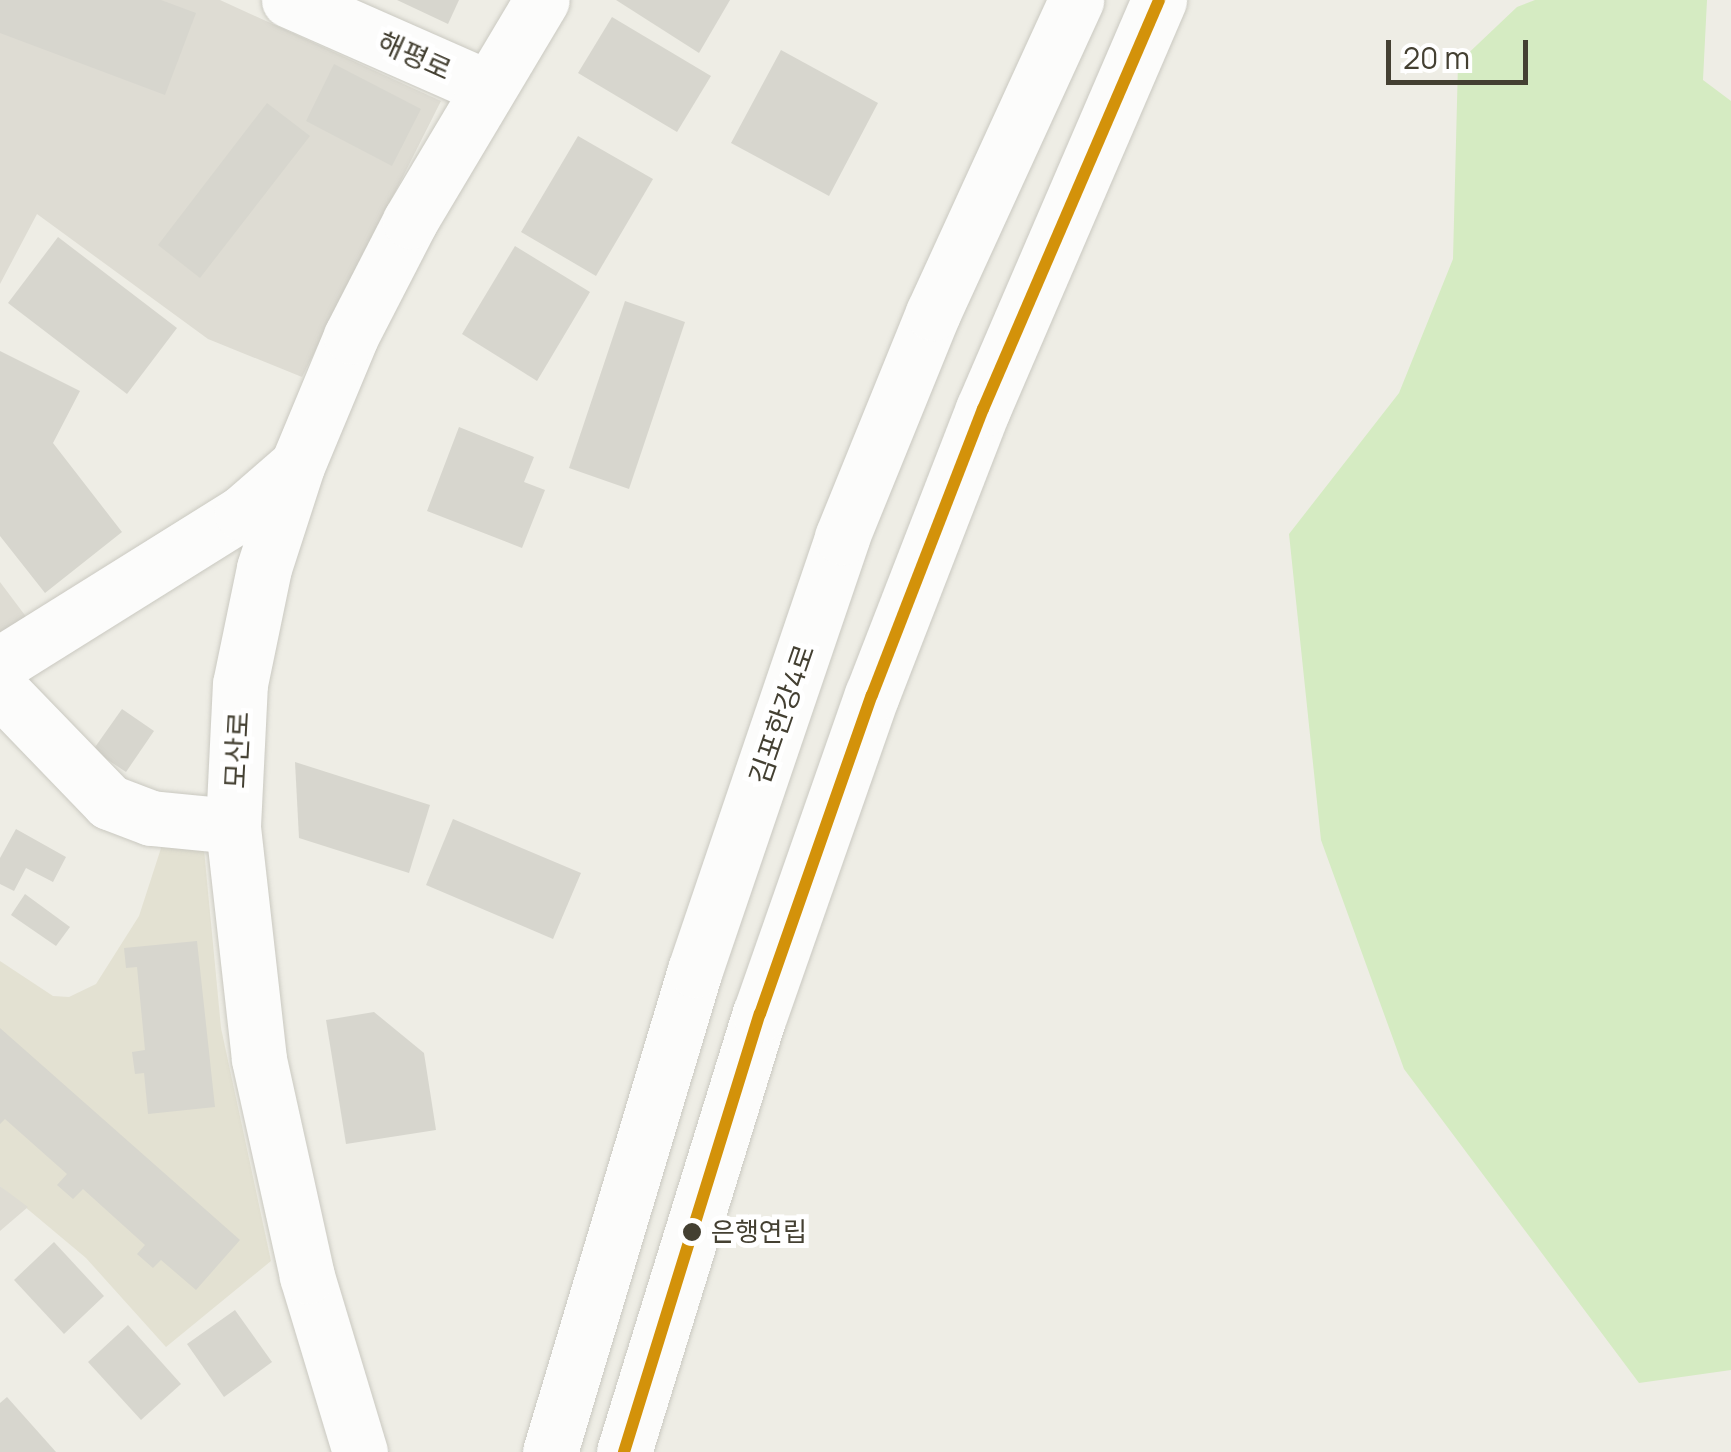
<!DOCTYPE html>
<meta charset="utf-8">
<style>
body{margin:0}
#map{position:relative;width:1731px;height:1452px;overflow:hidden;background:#eeede5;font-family:Manrope,"Noto Sans KR",sans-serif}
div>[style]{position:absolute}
.residential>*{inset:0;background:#e3e1d2}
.industrial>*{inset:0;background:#dedcd3}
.green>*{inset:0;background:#d5ebc2}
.building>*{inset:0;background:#d7d6ce}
.roads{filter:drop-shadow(0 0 2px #cac9c1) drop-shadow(0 0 2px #cac9c1)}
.minor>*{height:55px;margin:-27.5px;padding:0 27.5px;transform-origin:27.5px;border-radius:27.5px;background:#fcfcfb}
.bus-1>*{height:12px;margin:-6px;padding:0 6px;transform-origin:6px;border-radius:6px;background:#d3920a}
.dots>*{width:28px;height:28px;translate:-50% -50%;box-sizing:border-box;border:5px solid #fff;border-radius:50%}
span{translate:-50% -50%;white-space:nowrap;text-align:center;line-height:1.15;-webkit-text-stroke:10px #fff;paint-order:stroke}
.bus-label{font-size:26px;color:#444032}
.left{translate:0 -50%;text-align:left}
.street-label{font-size:28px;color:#444032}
.scale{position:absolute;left:1386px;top:40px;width:142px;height:45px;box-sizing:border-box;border:5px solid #444032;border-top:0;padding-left:12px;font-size:30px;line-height:35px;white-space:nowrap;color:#444032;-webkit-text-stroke:8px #fff;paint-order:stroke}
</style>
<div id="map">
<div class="residential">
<i style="clip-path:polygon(164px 839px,203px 839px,221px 1028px,271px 1261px,166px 1347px,86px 1258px,0 1186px,0 961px,53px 996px,69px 997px,96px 984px,139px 916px)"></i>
</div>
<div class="industrial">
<i style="clip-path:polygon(0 0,220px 0,441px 101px,302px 377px,208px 339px,37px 214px,0 284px)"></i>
<i style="clip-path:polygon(0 582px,48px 646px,0 675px)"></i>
<i style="clip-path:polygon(0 1186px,28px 1207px,0 1231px)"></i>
</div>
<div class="green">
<i style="clip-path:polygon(1535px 0,1707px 0,1703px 80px,1731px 101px,1731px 1370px,1639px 1383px,1404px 1069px,1321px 840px,1289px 534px,1399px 393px,1453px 259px,1458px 63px,1517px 7px)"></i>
</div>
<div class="building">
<i style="clip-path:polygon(0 0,161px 0,196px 13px,165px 95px,0 33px)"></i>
<i style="clip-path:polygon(397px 0,459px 0,448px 24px)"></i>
<i style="clip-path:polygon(616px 0,730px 0,699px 53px)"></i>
<i style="clip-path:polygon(612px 17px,711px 76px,677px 132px,578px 73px)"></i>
<i style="clip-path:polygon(781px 50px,878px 103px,829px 196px,731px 143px)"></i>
<i style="clip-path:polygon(334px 64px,421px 109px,392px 166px,306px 121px)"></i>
<i style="clip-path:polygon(267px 103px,310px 136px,200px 278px,158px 245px)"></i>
<i style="clip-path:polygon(578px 136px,653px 179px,596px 276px,521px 232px)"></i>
<i style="clip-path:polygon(58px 237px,177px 328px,127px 394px,8px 303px)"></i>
<i style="clip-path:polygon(515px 246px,590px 292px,537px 381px,462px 334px)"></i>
<i style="clip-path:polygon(625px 301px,685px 322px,629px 489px,569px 468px)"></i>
<i style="clip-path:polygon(0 351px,80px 391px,53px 443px,122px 532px,45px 593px,0 536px)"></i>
<i style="clip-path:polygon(459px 427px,534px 457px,524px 482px,545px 490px,522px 548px,427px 511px)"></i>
<i style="clip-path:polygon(122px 709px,154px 731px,126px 772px,93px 750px)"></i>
<i style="clip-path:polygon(295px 762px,430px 805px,409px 873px,299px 838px)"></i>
<i style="clip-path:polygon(453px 819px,581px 873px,553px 939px,426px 885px)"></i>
<i style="clip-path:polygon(16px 829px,66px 857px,53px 882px,26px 868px,14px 891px,0 884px,0 858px)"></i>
<i style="clip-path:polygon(25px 894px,70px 927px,56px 946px,11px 915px)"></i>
<i style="clip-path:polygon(197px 941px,215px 1107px,148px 1114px,144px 1073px,135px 1074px,132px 1052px,145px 1050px,137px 967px,126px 968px,124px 948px)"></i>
<i style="clip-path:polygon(374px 1012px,424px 1053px,436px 1130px,346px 1144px,326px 1020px)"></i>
<i style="clip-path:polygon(0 1028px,240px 1240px,196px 1290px,161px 1260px,153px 1268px,137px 1254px,145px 1245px,83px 1189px,73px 1199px,57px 1185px,67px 1174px,5px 1119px,0 1124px)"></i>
<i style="clip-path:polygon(54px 1242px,104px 1296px,64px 1334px,14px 1280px)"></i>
<i style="clip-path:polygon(235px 1310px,272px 1362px,224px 1397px,187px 1344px)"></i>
<i style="clip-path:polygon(128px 1325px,181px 1384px,141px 1420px,88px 1362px)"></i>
<i style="clip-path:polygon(7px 1397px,56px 1452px,0 1452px,0 1403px)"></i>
</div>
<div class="roads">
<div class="minor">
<i style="left:289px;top:0;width:215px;rotate:23.8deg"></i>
<i style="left:0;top:664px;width:285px;rotate:-32deg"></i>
<i style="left:242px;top:513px;width:72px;rotate:-41deg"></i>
<i style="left:0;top:689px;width:157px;rotate:46deg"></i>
<i style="left:109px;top:802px;width:45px;rotate:20.9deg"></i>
<i style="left:151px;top:818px;width:82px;rotate:5.6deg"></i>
<i style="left:360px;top:1452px;width:184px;rotate:-106.8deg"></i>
<i style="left:307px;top:1276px;width:222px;rotate:-102.5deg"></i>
<i style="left:259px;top:1059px;width:234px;rotate:-96.4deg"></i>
<i style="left:233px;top:826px;width:142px;rotate:-87.2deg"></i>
<i style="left:240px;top:684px;width:118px;rotate:-78.3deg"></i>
<i style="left:264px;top:568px;width:107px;rotate:-72.1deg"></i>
<i style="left:297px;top:466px;width:141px;rotate:-67.4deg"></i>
<i style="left:351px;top:336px;width:129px;rotate:-62.8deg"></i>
<i style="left:410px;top:221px;width:257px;rotate:-59.2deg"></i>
<i style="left:550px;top:1452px;width:503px;rotate:-73.26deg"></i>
<i style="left:695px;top:970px;width:457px;rotate:-71.2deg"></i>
<i style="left:842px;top:537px;width:242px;rotate:-67.9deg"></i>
<i style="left:933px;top:313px;width:344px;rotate:-65.4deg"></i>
<i style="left:624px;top:1452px;width:459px;rotate:-72.8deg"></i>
<i style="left:760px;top:1014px;width:338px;rotate:-70.7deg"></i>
<i style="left:872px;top:695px;width:307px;rotate:-68.8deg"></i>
<i style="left:983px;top:409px;width:445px;rotate:-66.7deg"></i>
</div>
</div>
<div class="bus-1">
<i style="left:624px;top:1452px;width:459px;rotate:-72.8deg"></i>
<i style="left:760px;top:1014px;width:338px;rotate:-70.7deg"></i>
<i style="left:872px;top:695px;width:307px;rotate:-68.8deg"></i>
<i style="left:983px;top:409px;width:445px;rotate:-66.7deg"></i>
</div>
<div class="dots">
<i style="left:692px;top:1232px;background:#444032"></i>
</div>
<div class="bus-label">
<span class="left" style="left:711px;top:1232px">은행연립</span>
</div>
<div class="street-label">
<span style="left:415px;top:55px;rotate:24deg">해평로</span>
<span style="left:781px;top:714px;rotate:-71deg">김포한강4로</span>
<span style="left:236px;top:750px;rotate:-87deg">모산로</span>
</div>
<div class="scale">20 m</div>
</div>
